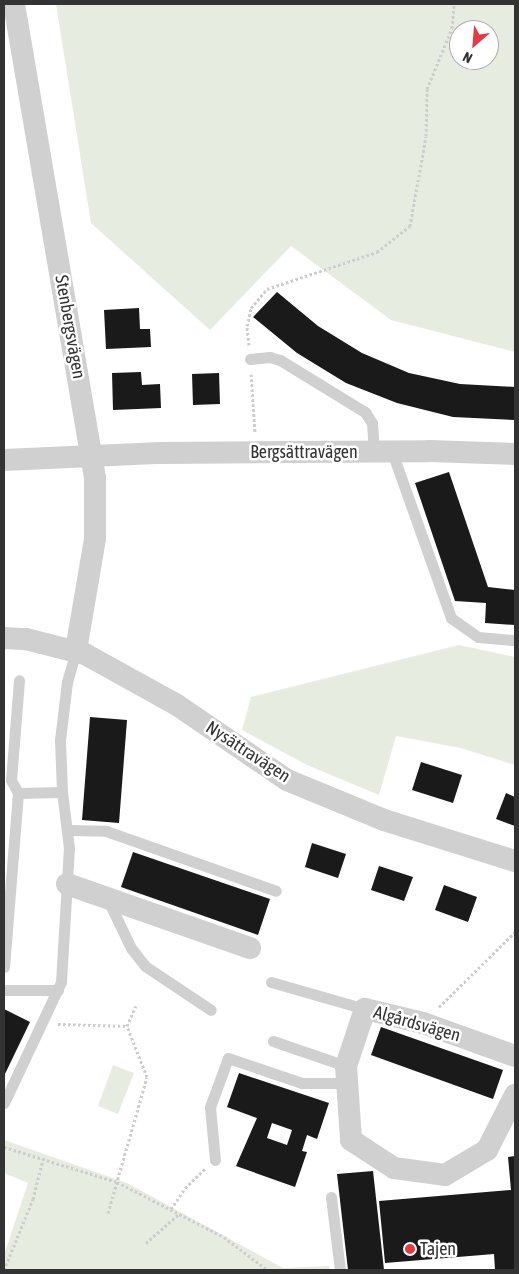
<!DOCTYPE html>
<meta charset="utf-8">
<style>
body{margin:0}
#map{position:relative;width:519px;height:1274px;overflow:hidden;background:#fff;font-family:"Asap Condensed",sans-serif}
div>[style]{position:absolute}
.green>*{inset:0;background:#e6ecdf}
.building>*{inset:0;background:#1a1a1a}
.path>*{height:3px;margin-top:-1.5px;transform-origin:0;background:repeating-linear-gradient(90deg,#cdcdcd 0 2.5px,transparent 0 5px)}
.lane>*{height:11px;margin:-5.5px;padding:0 5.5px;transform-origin:5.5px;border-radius:5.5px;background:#d0d0d0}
.street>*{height:22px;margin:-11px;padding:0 11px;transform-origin:11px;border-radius:11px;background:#d0d0d0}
.dots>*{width:14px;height:14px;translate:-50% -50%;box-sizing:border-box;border:2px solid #fff;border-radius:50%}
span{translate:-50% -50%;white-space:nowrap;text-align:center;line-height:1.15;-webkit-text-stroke:5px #fff;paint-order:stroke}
.street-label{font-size:18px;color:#333}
.poi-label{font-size:18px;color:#333}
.left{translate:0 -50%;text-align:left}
.frame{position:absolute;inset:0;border:5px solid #333;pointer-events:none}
.north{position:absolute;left:449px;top:20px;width:50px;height:50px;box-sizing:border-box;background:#fff;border:1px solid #adadad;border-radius:50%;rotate:207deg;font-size:14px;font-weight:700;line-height:20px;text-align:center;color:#333}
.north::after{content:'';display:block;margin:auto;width:18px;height:22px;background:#e63946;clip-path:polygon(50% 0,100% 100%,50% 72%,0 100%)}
</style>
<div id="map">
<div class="green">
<i style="clip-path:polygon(evenodd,56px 4px,515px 4px,515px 352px,391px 320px,291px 246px,210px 330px,91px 223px,56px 4px,459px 30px,489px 30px,489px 60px,459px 60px,459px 30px)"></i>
<i style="clip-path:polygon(459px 645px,515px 657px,515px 765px,461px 748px,396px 736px,379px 795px,307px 765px,242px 730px,251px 697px)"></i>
<i style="clip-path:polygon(113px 1065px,134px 1073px,118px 1114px,98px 1106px)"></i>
<i style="clip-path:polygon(4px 1140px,127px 1183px,283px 1268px,329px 1266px,330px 1270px,4px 1270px,4px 1255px,28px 1183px,4px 1173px)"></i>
</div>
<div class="building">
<i style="clip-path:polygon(277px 292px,318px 326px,362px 353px,409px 373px,460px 384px,515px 387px,515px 420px,453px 417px,397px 403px,346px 383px,297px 353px,253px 317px)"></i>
<i style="clip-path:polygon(139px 308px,140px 329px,150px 329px,151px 347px,106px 349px,104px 310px)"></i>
<i style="clip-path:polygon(141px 372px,142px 385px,160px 384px,161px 408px,113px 410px,112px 373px)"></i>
<i style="clip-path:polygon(219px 373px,220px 404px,193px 405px,192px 374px)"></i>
<i style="clip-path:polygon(449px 472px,488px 587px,515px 590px,515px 625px,485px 623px,486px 603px,455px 601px,415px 483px)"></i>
<i style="clip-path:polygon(90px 717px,127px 720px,119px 823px,82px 820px)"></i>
<i style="clip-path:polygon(421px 762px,462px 775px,453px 803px,412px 790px)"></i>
<i style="clip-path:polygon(506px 793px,515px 797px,515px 826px,496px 819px)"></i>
<i style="clip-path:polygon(312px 843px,346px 854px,338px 878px,305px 867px)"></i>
<i style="clip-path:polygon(133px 852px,270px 899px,258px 935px,121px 887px)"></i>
<i style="clip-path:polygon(379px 866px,413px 877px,404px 901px,371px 890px)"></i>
<i style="clip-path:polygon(444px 885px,477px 897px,468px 922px,435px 910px)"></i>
<i style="clip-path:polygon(4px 1009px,30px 1022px,4px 1076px)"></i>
<i style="clip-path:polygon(381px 1027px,503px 1070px,493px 1099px,371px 1055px)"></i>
<i style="clip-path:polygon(evenodd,239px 1073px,329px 1103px,317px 1139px,307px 1135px,302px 1151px,307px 1152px,295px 1187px,236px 1166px,257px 1118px,227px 1107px,239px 1073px,272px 1123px,292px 1130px,287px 1145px,267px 1138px,272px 1123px)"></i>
<i style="clip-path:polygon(515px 1156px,515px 1270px,495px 1270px,494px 1254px,385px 1263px,379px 1201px,511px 1190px,508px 1157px)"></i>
<i style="clip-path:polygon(373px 1171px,384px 1270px,348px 1270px,337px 1174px)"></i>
</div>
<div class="path">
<i style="left:249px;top:345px;width:19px;rotate:-96deg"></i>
<i style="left:247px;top:326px;width:18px;rotate:-77deg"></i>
<i style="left:251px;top:308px;width:25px;rotate:-50deg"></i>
<i style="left:267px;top:289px;width:116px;rotate:-18.6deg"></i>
<i style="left:377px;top:252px;width:42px;rotate:-38.2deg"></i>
<i style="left:410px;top:226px;width:91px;rotate:-79.9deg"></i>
<i style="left:426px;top:136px;width:47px;rotate:-88.8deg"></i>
<i style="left:427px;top:89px;width:66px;rotate:-67.7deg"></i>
<i style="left:452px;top:28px;width:24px;rotate:-85deg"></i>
<i style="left:251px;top:374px;width:59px;rotate:86.1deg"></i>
<i style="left:439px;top:1007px;width:107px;rotate:-44.6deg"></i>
<i style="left:58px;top:1024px;width:69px;rotate:1.7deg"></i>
<i style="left:4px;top:1147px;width:118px;rotate:17.2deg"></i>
<i style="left:117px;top:1182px;width:120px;rotate:27.2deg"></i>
<i style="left:224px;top:1237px;width:55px;rotate:36.9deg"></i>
<i style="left:171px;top:1209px;width:25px;rotate:-56deg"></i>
<i style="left:185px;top:1188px;width:28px;rotate:-44deg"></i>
<i style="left:108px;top:1213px;width:141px;rotate:-74deg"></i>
<i style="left:147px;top:1077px;width:55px;rotate:-111.4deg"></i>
<i style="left:127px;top:1026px;width:22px;rotate:-66deg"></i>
<i style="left:146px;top:1243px;width:45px;rotate:-41.4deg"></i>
<i style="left:4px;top:1270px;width:77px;rotate:-67.8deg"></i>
<i style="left:33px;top:1199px;width:41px;rotate:-76deg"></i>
</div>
<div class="lane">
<i style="left:250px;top:359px;width:20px;rotate:-6deg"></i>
<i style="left:270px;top:357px;width:10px;rotate:17deg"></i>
<i style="left:280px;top:360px;width:100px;rotate:31.5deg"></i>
<i style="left:365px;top:412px;width:13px;rotate:58deg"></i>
<i style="left:372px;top:423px;width:29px;rotate:86deg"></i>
<i style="left:392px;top:452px;width:176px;rotate:70.4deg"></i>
<i style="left:451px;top:618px;width:33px;rotate:35deg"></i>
<i style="left:478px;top:637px;width:37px;rotate:5deg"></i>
<i style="left:18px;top:793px;width:44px;rotate:-1.3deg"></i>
<i style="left:67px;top:830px;width:39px;rotate:1deg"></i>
<i style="left:106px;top:831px;width:180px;rotate:19.4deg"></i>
<i style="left:108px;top:900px;width:53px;rotate:64.4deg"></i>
<i style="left:131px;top:948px;width:23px;rotate:52deg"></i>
<i style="left:145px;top:966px;width:79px;rotate:33.7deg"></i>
<i style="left:4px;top:967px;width:175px;rotate:-85.4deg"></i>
<i style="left:18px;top:793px;width:15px;rotate:-118deg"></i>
<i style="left:11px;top:780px;width:100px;rotate:-85.4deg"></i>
<i style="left:271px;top:982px;width:98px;rotate:16deg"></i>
<i style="left:4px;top:990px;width:54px"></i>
<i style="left:273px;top:1041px;width:77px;rotate:18.9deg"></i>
<i style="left:4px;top:1103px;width:134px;rotate:-64.8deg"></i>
<i style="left:61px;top:982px;width:134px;rotate:-86.6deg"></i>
<i style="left:69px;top:848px;width:56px;rotate:-97.1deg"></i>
<i style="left:62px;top:792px;width:52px;rotate:-92.2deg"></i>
<i style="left:60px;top:740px;width:58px;rotate:-83.1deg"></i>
<i style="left:67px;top:682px;width:33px;rotate:-74deg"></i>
<i style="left:215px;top:1160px;width:53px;rotate:-95.4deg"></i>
<i style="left:210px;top:1107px;width:52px;rotate:-69.8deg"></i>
<i style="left:228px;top:1058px;width:78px;rotate:18.7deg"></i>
<i style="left:302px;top:1083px;width:45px"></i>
<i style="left:331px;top:1197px;width:74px;rotate:83deg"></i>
</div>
<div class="street">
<i style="left:14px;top:4px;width:481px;rotate:80.3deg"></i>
<i style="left:95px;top:478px;width:61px;rotate:90deg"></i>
<i style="left:95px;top:539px;width:113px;rotate:99.7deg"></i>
<i style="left:4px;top:460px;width:157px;rotate:-2.6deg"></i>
<i style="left:161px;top:453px;width:268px;rotate:-0.4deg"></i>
<i style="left:429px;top:451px;width:86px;rotate:2deg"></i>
<i style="left:4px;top:638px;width:22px;rotate:3deg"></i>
<i style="left:26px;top:639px;width:61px;rotate:14.3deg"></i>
<i style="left:85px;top:654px;width:105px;rotate:29deg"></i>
<i style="left:177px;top:705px;width:133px;rotate:34.3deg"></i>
<i style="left:287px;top:780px;width:105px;rotate:22.4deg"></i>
<i style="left:384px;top:820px;width:137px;rotate:17.4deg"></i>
<i style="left:67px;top:884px;width:194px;rotate:19.3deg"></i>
<i style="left:515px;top:1056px;width:98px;rotate:-160.3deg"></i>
<i style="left:423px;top:1023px;width:60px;rotate:-166.4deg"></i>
<i style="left:365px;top:1009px;width:60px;rotate:108.4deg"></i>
<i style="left:346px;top:1066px;width:74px;rotate:86.1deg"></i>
<i style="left:351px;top:1140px;width:51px;rotate:33.1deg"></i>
<i style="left:394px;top:1168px;width:51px;rotate:7.8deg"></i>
<i style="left:445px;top:1175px;width:49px;rotate:-30.8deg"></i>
<i style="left:487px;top:1150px;width:62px;rotate:-63deg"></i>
</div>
<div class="dots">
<i style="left:410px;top:1249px;background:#e63946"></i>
</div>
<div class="street-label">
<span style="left:70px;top:327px;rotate:80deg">Stenbergsvägen</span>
<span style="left:304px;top:452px">Bergsättravägen</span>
<span style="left:248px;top:752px;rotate:33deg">Nysättravägen</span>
<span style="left:417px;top:1024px;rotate:16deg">Algårdsvägen</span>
</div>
<div class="poi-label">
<span class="left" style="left:420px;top:1249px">Tajen</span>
</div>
<div class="frame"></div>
<div class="north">N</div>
</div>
